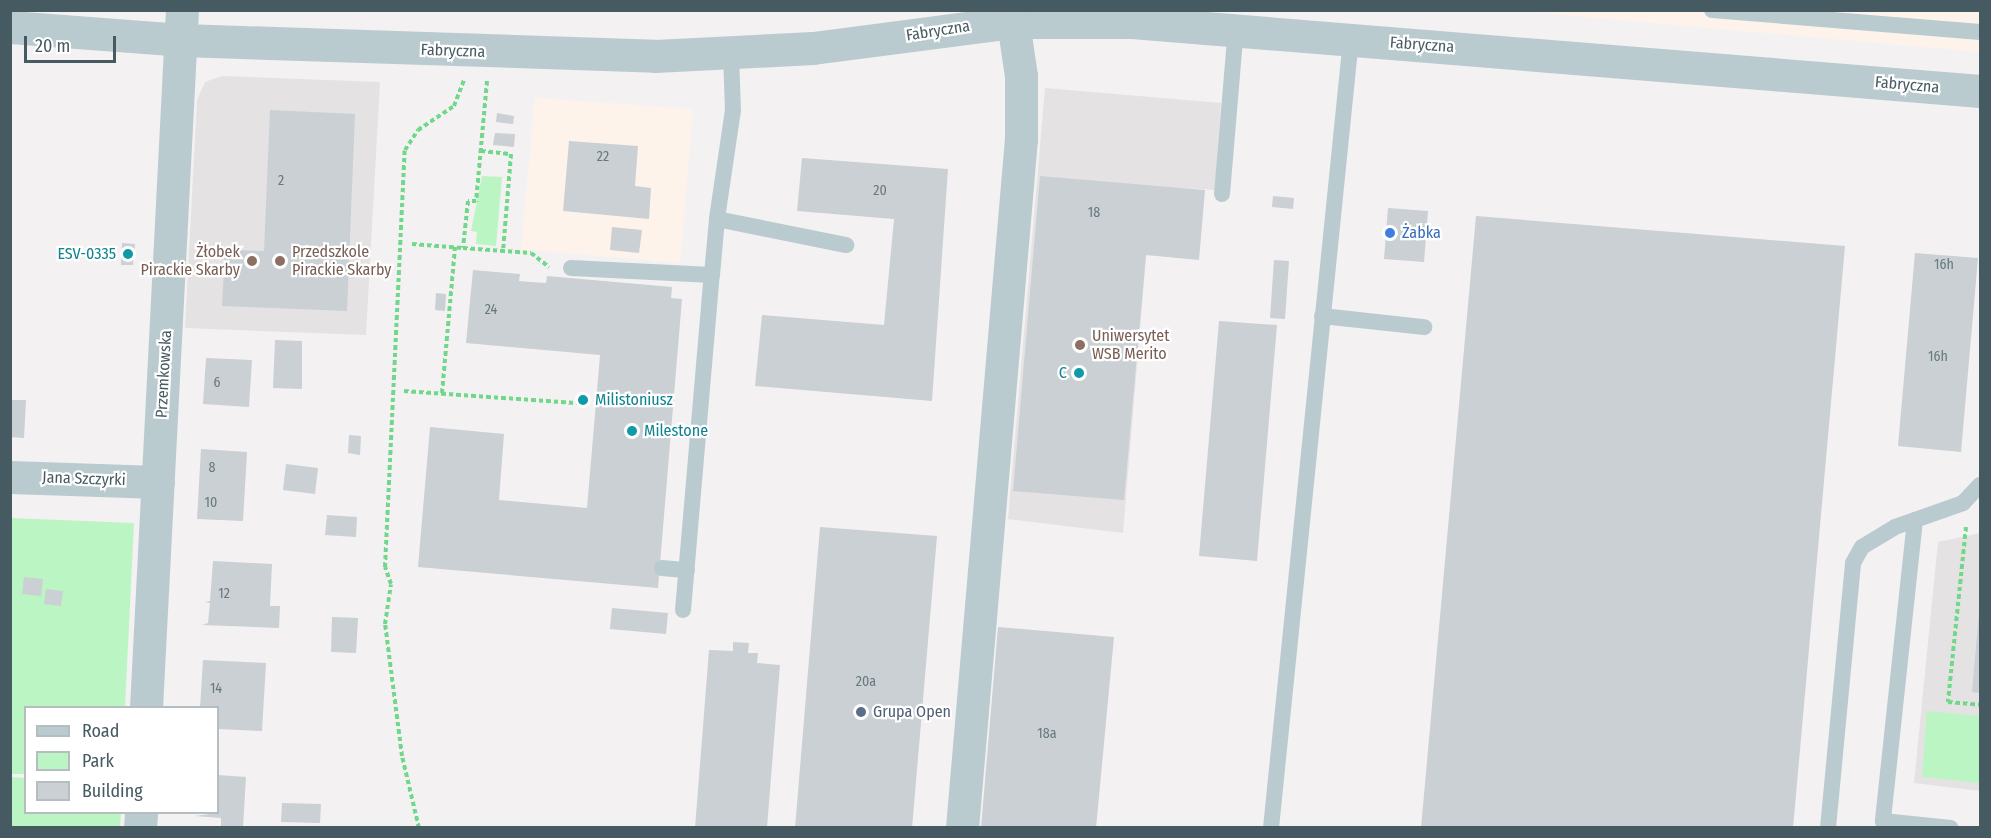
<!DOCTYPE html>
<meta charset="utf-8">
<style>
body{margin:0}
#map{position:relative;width:1991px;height:838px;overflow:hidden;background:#f4f1f2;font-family:"Fira Sans Condensed",sans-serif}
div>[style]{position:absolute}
.commercial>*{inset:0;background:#fef3ea}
.education>*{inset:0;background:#e5e2e4}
.green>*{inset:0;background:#bbf5c3}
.building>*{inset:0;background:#cad0d4}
.path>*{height:4px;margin-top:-2px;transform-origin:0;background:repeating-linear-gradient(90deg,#6fd889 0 4.5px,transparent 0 7.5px)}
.lane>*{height:16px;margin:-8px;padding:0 8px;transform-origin:8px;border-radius:8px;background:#bacbcf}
.street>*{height:33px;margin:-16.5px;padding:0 16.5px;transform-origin:16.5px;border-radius:16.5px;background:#bacbcf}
.dots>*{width:16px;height:16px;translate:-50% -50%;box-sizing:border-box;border:3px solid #fff;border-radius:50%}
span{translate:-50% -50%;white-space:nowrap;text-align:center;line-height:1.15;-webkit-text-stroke:4.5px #fff;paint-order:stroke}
.number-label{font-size:14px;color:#67787e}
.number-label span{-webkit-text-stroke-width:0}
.street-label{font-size:16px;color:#465b61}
.shop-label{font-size:16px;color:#366cbe}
.left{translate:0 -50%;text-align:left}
.education-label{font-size:16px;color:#785e54}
.right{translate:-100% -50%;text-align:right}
.culture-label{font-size:16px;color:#0d838f}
.service-label{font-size:16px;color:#4e5e75}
.frame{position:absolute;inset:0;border:12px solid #465b61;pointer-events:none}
.legend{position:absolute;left:24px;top:706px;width:195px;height:108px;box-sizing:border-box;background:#fff;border:2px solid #b5bdc0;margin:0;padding:8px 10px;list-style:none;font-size:18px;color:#465b61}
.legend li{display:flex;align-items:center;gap:12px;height:30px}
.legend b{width:30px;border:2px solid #b5bdc0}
.scale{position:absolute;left:24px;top:36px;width:92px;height:27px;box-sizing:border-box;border:3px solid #465b61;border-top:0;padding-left:8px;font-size:18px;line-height:21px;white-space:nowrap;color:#465b61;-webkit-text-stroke:4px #fff;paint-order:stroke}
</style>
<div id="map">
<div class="commercial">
<i style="clip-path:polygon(1517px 11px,1980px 11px,1980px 52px)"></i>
<i style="clip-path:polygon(535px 98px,693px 109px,680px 263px,521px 249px)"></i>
</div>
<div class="education">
<i style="clip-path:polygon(222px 76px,380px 82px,366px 335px,185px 328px,197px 100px,205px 82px)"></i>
<i style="clip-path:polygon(1045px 88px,1221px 103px,1215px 190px,1152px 186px,1123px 533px,1008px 519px)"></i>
<i style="clip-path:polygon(1980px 533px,1980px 791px,1914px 783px,1938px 542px)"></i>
</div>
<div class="green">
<i style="clip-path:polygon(482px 176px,502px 177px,496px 246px,476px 244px,477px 232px,471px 231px)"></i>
<i style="clip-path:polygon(11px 518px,134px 523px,125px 707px,26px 708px,25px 774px,11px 774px)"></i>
<i style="clip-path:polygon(1927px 711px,1980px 716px,1980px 783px,1922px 777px)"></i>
<i style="clip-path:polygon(11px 777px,25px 778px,26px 812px,121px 813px,120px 827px,11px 827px)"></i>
</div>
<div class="building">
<i style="clip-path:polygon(270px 110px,355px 114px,347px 311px,222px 306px,225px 250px,264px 251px)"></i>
<i style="clip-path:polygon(497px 113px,514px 116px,513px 124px,496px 122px)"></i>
<i style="clip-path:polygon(495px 133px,515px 134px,514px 147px,493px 145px)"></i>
<i style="clip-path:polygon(569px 141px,638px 146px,635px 186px,651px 188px,649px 219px,563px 211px)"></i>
<i style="clip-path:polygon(802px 158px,948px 169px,932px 401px,755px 386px,762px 315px,884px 325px,894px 219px,797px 211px)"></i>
<i style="clip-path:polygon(1040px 176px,1205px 190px,1199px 260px,1146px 255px,1124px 500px,1013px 491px)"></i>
<i style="clip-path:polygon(1273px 196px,1294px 198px,1293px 209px,1272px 207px)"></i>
<i style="clip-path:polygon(1388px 208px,1428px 211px,1424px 262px,1384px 259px)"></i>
<i style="clip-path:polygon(1476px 216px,1845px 246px,1793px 828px,1421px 828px)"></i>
<i style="clip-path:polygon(612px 227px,642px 230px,639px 253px,610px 250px)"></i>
<i style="clip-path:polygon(122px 243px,135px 244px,133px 265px,121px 265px)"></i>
<i style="clip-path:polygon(1915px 253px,1978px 258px,1961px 452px,1898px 446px)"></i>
<i style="clip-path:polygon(1274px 260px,1289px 261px,1285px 319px,1270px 318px)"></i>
<i style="clip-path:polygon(473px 270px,520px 274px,519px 281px,530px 282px,546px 283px,547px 276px,672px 287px,671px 298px,682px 299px,658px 588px,418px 567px,430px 427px,504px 434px,499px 500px,587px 508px,600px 355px,466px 343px)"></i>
<i style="clip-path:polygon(436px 293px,446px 294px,445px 311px,435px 310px)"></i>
<i style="clip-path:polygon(1219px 321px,1277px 325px,1257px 561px,1199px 556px)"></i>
<i style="clip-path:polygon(275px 340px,302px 341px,302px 389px,273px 388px)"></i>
<i style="clip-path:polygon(206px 358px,252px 360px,249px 407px,203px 404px)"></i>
<i style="clip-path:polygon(10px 400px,26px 400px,24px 438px,10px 437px)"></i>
<i style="clip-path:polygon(349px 435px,361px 436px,360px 455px,348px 453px)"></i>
<i style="clip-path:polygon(201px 449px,247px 452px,243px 521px,197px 519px)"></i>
<i style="clip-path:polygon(286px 464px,318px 468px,315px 494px,283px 490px)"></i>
<i style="clip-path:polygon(327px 515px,357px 517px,356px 537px,325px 535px)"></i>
<i style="clip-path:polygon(820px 527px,937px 536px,912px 828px,795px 828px)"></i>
<i style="clip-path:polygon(213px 561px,272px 564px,270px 606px,280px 606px,279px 628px,202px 625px,208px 623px,210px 603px,205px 602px,210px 601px)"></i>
<i style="clip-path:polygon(24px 577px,43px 579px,41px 596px,22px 594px)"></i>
<i style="clip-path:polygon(46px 589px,63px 591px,61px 606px,44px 604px)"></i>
<i style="clip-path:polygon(612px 608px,668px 613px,666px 634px,610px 629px)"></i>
<i style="clip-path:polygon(1979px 613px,1980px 613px,1980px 693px,1972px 692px)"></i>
<i style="clip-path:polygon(332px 617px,358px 618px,356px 653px,331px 652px)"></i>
<i style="clip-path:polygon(998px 627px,1114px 637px,1096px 828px,981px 828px)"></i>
<i style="clip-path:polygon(733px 642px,749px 643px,748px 653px,758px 653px,757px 663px,780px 665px,767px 828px,695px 828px,709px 650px,733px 651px)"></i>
<i style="clip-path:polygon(203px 660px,266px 663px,262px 731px,218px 729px,218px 708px,200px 708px)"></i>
<i style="clip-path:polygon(218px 775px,246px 777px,243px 828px,221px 826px,221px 818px,195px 816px,218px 813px)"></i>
<i style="clip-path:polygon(282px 803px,321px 804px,320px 823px,281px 822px)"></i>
</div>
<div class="path">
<i style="left:487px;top:81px;width:121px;rotate:95.2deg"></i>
<i style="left:476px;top:201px;width:8px;rotate:180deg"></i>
<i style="left:468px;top:201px;width:47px;rotate:96.1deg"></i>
<i style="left:463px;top:248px;width:68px;rotate:4.2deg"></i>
<i style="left:531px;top:253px;width:23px;rotate:38deg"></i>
<i style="left:481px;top:151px;width:30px;rotate:6deg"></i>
<i style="left:511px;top:154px;width:97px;rotate:94.7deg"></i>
<i style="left:412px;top:244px;width:51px;rotate:4.5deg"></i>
<i style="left:404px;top:391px;width:186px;rotate:4deg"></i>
<i style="left:442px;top:393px;width:147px;rotate:-84.9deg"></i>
<i style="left:1966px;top:527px;width:176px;rotate:95.9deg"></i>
<i style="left:1948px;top:702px;width:32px;rotate:5deg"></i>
<i style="left:419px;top:828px;width:74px;rotate:-103.3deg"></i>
<i style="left:402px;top:756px;width:133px;rotate:-97.3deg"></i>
<i style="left:385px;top:624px;width:40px;rotate:-81.5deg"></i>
<i style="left:391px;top:584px;width:18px;rotate:-109deg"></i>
<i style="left:385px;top:567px;width:417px;rotate:-87.3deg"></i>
<i style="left:405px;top:150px;width:24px;rotate:-57deg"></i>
<i style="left:418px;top:130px;width:43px;rotate:-33.7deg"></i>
<i style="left:454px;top:106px;width:28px;rotate:-69deg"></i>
</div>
<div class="lane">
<i style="left:1712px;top:10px;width:269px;rotate:4.7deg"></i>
<i style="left:731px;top:54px;width:56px;rotate:88deg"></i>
<i style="left:733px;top:110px;width:110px;rotate:98.4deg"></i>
<i style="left:717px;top:219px;width:132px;rotate:11.4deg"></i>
<i style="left:1222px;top:194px;width:166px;rotate:-85.2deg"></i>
<i style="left:571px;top:268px;width:141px;rotate:2.8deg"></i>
<i style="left:712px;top:275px;width:56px;rotate:-84.9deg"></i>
<i style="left:1322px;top:316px;width:103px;rotate:6.2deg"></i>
<i style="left:1915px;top:520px;width:303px;rotate:96.1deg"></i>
<i style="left:1883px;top:821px;width:68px;rotate:5.9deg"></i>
<i style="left:662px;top:568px;width:25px;rotate:5deg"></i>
<i style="left:683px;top:610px;width:336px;rotate:-85.1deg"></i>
<i style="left:1271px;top:828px;width:793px;rotate:-84.21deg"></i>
<i style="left:1828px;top:828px;width:266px;rotate:-84.6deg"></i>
<i style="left:1853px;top:563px;width:18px;rotate:-61deg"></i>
<i style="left:1862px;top:547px;width:39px;rotate:-31deg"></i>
<i style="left:1895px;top:527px;width:72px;rotate:-19.4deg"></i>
<i style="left:1963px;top:503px;width:25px;rotate:-47deg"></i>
</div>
<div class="street">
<i style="left:10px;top:27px;width:172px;rotate:4.3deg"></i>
<i style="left:182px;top:40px;width:473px;rotate:1.9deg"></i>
<i style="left:655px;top:56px;width:158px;rotate:-2.9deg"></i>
<i style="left:813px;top:48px;width:202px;rotate:-7.4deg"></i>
<i style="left:1013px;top:22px;width:119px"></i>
<i style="left:1132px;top:22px;width:851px;rotate:4.65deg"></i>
<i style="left:10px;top:477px;width:148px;rotate:1.9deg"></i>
<i style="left:146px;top:708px;width:699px;rotate:-87.05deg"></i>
<i style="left:140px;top:828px;width:16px;rotate:-86deg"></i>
<i style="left:962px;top:828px;width:692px;rotate:-85.11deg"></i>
<i style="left:1021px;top:139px;width:63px;rotate:-90deg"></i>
<i style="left:1021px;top:76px;width:55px;rotate:-98.4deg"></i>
</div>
<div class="dots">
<i style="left:1390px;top:233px;background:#3f7fe0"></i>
<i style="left:128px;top:254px;background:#0f9aa8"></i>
<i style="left:252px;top:261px;background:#8d6e63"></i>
<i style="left:280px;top:261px;background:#8d6e63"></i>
<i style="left:1080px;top:345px;background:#8d6e63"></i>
<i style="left:1079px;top:373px;background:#0f9aa8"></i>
<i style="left:583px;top:400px;background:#0f9aa8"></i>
<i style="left:632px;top:431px;background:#0f9aa8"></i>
<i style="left:861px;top:712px;background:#5c6f8a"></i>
</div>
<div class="number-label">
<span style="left:603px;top:157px">22</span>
<span style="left:281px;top:181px">2</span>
<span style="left:880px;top:191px">20</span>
<span style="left:1094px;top:213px">18</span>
<span style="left:1944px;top:265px">16h</span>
<span style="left:491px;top:310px">24</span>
<span style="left:1938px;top:357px">16h</span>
<span style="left:217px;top:383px">6</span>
<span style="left:212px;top:468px">8</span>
<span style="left:211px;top:503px">10</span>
<span style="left:224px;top:594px">12</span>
<span style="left:866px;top:682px">20a</span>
<span style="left:216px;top:689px">14</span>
<span style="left:1047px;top:734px">18a</span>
</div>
<div class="street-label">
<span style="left:938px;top:31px;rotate:-9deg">Fabryczna</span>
<span style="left:1422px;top:45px;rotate:4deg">Fabryczna</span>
<span style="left:453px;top:51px;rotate:2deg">Fabryczna</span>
<span style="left:1907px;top:85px;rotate:5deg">Fabryczna</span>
<span style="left:164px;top:374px;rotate:-87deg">Przemkowska</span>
<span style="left:84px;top:479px;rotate:2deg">Jana Szczyrki</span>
</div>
<div class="shop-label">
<span class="left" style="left:1402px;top:233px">Żabka</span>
</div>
<div class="education-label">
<span class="right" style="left:240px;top:261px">Żłobek<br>Pirackie Skarby</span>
<span class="left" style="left:292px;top:261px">Przedszkole<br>Pirackie Skarby</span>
<span class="left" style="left:1092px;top:345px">Uniwersytet<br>WSB Merito</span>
</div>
<div class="culture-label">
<span class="right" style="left:116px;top:254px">ESV-0335</span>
<span class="right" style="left:1067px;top:373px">C</span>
<span class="left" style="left:595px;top:400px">Milistoniusz</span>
<span class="left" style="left:644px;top:431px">Milestone</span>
</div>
<div class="service-label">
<span class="left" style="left:873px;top:712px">Grupa Open</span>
</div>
<div class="frame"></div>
<ul class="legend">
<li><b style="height:8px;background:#bacbcf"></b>Road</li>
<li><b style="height:16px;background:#bbf5c3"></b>Park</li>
<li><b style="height:16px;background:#cad0d4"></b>Building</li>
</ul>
<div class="scale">20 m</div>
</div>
